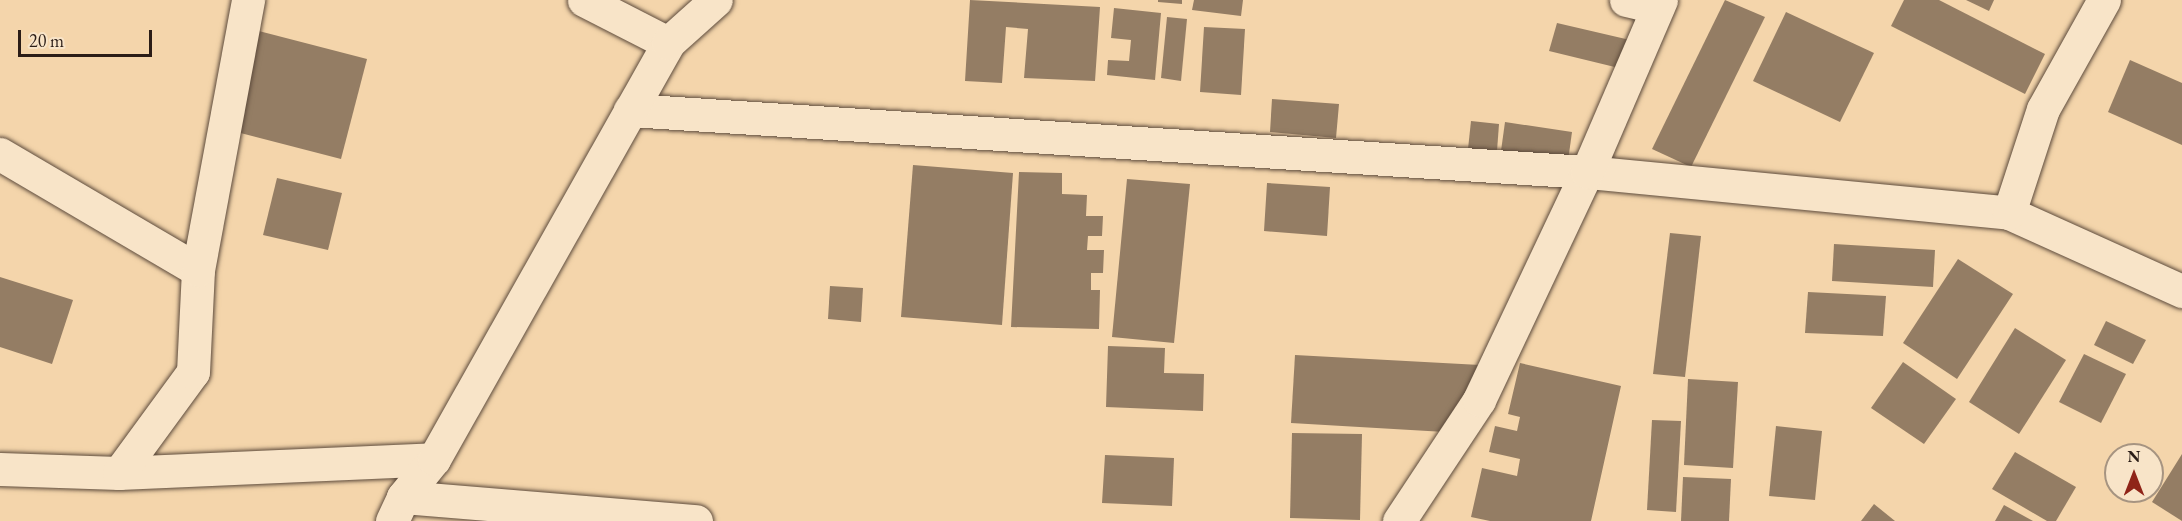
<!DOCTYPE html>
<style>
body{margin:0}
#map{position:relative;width:2182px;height:521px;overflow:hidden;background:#f4d5ab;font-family:"EB Garamond",serif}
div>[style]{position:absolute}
.building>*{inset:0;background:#947d64}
.roads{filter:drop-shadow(0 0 2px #5d4b3c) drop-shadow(0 0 2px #5d4b3c)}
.street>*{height:33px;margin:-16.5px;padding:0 16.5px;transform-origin:16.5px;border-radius:16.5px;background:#f8e4c8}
span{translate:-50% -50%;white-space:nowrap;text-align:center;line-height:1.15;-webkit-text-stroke:6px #f8e4c8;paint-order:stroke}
.north{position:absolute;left:2104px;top:443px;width:60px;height:60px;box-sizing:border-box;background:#f8e4c8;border:2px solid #a69481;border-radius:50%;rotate:0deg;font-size:16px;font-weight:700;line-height:24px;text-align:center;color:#2b1d17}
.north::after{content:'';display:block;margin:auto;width:21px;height:27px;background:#8f2418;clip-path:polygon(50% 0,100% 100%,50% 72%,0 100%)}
.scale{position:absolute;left:18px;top:30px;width:134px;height:27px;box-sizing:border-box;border:3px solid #2b1d17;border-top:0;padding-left:8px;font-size:18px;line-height:21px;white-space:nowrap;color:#2b1d17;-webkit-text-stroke:4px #f8e4c8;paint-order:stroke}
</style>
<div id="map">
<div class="building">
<i style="clip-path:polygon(970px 0,1100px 7px,1095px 81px,1024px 78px,1028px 29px,1006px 27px,1002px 83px,965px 81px)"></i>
<i style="clip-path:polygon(1158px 0,1182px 0,1182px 4px,1158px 2px)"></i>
<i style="clip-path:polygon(1194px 0,1243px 0,1241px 16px,1192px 10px)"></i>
<i style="clip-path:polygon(1725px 0,1765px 17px,1691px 167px,1652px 149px)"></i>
<i style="clip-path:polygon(1904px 0,1939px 0,2045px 54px,2025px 94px,1891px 26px)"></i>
<i style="clip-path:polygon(1966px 0,1994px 0,1989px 11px)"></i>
<i style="clip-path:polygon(1114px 8px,1161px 13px,1155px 80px,1107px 75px,1108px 60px,1129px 61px,1131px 40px,1111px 38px)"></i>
<i style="clip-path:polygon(1786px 12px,1874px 53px,1840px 122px,1753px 81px)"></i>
<i style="clip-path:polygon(1167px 17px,1187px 19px,1181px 81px,1161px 78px)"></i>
<i style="clip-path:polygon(1557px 23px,1630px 40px,1623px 69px,1549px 51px)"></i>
<i style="clip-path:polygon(1204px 27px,1245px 29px,1241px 95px,1200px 92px)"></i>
<i style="clip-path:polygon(251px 29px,367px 59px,341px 159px,225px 129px)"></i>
<i style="clip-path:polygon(2130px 60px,2182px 83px,2182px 145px,2108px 112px)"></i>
<i style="clip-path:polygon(1272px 99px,1339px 104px,1336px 138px,1270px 132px)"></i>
<i style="clip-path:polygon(1471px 121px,1499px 124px,1497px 151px,1468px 149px)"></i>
<i style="clip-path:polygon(1505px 122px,1572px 132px,1568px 161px,1501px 151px)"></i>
<i style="clip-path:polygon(913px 165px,1013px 173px,1002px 325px,901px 317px)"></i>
<i style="clip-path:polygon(1019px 172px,1062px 173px,1062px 194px,1087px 195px,1086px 216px,1103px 216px,1102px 236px,1088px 236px,1087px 250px,1104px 250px,1103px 273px,1091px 273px,1091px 290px,1100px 290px,1099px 329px,1011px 327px)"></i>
<i style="clip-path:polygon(277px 178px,342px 193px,328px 250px,263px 235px)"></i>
<i style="clip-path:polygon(1127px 179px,1190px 184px,1174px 343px,1112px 337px)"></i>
<i style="clip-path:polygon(1267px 183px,1330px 187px,1327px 236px,1264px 231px)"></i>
<i style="clip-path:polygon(1670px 233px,1701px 236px,1685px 377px,1653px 374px)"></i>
<i style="clip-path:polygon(1834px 244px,1935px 250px,1933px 287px,1832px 281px)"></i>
<i style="clip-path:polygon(1958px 259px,2013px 294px,1957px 379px,1903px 343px)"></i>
<i style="clip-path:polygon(0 277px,73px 300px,52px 364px,0 347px)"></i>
<i style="clip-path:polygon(830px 286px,863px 288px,861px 322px,828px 319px)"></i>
<i style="clip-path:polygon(1808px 292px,1886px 296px,1883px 336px,1805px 333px)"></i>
<i style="clip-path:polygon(2106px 321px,2146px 340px,2133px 364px,2094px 345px)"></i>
<i style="clip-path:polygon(2015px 328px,2066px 360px,2019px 434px,1969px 402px)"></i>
<i style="clip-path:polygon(1108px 346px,1165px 348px,1164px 373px,1204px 374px,1203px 411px,1106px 407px)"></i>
<i style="clip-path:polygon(2084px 354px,2126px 374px,2101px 423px,2059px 402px)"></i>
<i style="clip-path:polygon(1295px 355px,1480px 365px,1445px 432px,1291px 423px)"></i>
<i style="clip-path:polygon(1903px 362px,1956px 399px,1924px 444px,1871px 408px)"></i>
<i style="clip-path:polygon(1520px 363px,1621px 386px,1591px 521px,1490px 521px,1471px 517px,1482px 468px,1517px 476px,1520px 459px,1489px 452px,1495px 426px,1517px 431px,1520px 417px,1508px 414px)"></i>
<i style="clip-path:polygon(1688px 379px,1738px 382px,1733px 468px,1684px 465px)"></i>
<i style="clip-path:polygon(1652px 420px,1681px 421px,1676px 512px,1647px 510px)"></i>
<i style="clip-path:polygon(1776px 426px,1822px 431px,1815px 500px,1769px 496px)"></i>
<i style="clip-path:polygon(1292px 433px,1362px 434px,1360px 520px,1290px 518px)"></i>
<i style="clip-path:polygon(2015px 452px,2076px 487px,2056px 521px,2047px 521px,1992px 489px)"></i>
<i style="clip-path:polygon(2182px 454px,2182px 521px,2152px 502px)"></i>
<i style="clip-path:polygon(1105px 455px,1174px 458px,1172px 506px,1102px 503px)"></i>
<i style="clip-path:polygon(1683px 477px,1731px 479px,1729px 521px,1681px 521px)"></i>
<i style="clip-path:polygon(1874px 504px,1895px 521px,1861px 521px)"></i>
<i style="clip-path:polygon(2004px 505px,2033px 521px,1995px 521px)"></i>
</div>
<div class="roads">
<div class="street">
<i style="left:584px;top:0;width:94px;rotate:27.1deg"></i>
<i style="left:1626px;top:0;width:32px;rotate:13deg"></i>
<i style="left:630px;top:110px;width:959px;rotate:3.71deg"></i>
<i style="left:1587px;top:172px;width:424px;rotate:5.5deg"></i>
<i style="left:2009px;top:213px;width:190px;rotate:24.3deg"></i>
<i style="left:0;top:154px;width:229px;rotate:30.4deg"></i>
<i style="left:2009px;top:213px;width:109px;rotate:-71.9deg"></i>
<i style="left:2043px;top:109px;width:125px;rotate:-60.8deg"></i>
<i style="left:0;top:469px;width:119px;rotate:1.9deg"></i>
<i style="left:119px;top:473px;width:315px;rotate:-2.5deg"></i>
<i style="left:119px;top:473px;width:125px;rotate:-53.8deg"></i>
<i style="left:193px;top:372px;width:102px;rotate:-87.2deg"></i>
<i style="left:198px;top:270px;width:275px;rotate:-79.5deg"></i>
<i style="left:403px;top:497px;width:294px;rotate:4.7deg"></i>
<i style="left:392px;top:521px;width:26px;rotate:-65deg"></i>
<i style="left:403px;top:497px;width:49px;rotate:-50.8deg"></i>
<i style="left:434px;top:459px;width:477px;rotate:-60.6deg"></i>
<i style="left:668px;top:43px;width:64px;rotate:-41.9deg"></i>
<i style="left:1399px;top:521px;width:145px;rotate:-56.5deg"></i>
<i style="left:1479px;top:400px;width:252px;rotate:-64.7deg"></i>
<i style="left:1587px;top:172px;width:187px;rotate:-66.7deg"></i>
</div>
</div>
<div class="north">N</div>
<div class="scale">20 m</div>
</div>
